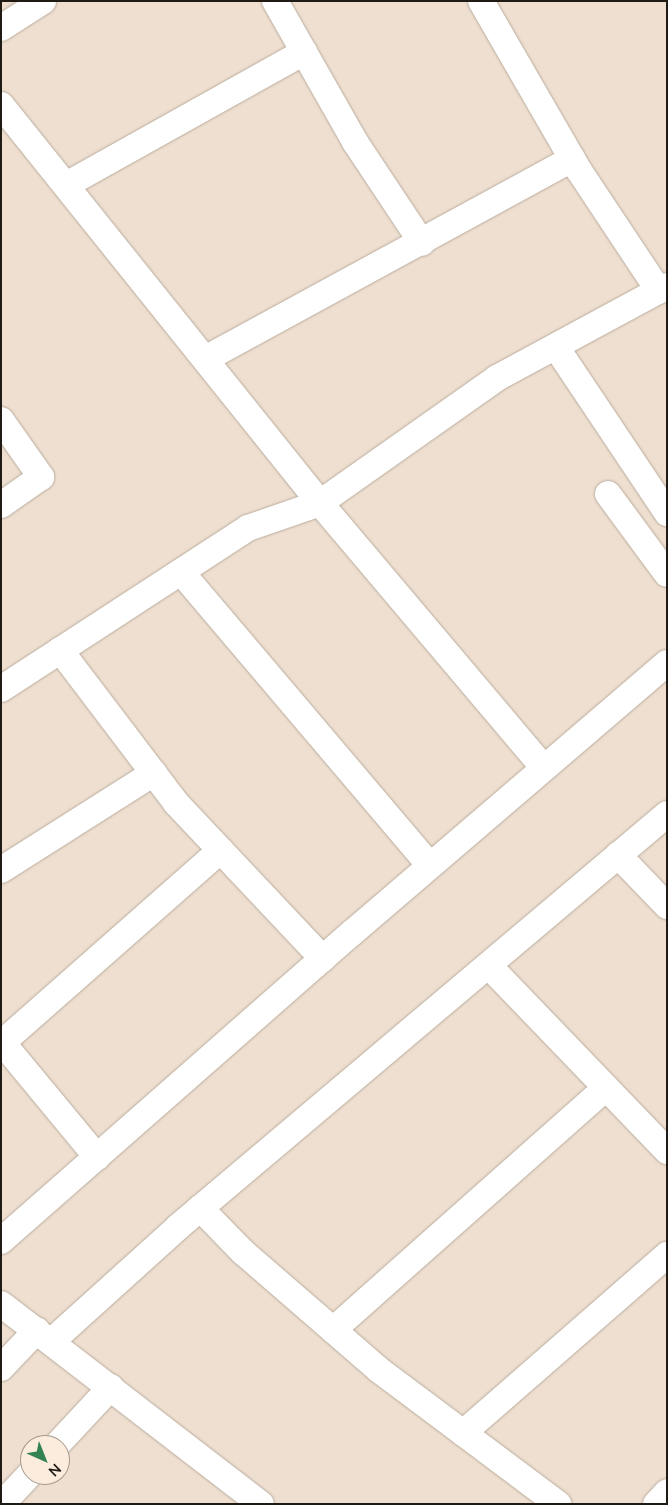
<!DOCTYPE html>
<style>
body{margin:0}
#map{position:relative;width:668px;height:1505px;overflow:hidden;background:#eedfd0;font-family:Lato,sans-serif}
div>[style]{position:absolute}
.roads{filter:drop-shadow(0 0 1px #baac9d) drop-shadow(0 0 1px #baac9d)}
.minor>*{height:26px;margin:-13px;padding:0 13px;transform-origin:13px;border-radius:13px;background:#fff}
span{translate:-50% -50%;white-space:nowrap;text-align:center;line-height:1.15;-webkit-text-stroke:5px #fbecdd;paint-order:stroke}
.frame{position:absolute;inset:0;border:2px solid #1f1a14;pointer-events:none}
.north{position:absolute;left:20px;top:1435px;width:50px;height:50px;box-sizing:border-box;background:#fbecdd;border:1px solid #a3988d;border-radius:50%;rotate:136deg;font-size:14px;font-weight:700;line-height:20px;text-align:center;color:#1f1a14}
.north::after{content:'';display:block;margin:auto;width:18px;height:22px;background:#338252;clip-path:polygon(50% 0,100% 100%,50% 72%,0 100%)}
</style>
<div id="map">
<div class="roads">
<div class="minor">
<i style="left:275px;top:1px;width:162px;rotate:60.4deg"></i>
<i style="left:355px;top:142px;width:121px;rotate:56.4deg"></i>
<i style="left:481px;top:1px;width:194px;rotate:60deg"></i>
<i style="left:578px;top:169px;width:146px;rotate:56.4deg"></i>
<i style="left:1px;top:28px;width:50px;rotate:-32.7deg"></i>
<i style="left:1px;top:105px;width:510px;rotate:51.29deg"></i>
<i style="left:320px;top:503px;width:347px;rotate:49.8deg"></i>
<i style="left:66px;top:185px;width:273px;rotate:-29.2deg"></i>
<i style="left:556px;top:347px;width:200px;rotate:56.2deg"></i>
<i style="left:207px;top:358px;width:416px;rotate:-28.6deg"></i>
<i style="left:1px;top:420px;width:70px;rotate:54.9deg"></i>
<i style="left:41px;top:477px;width:49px;rotate:145deg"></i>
<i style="left:608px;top:494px;width:99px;rotate:53.6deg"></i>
<i style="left:181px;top:572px;width:385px;rotate:49.7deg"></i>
<i style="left:60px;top:650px;width:192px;rotate:52.8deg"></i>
<i style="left:176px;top:803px;width:214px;rotate:46.7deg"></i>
<i style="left:1px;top:689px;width:295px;rotate:-33.1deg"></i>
<i style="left:248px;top:528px;width:76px;rotate:-19.1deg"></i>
<i style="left:320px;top:503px;width:217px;rotate:-35.2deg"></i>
<i style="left:497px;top:378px;width:193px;rotate:-28.4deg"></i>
<i style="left:618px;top:855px;width:71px;rotate:46.1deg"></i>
<i style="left:1px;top:870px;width:181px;rotate:-32.4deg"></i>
<i style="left:489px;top:966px;width:257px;rotate:46.1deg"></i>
<i style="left:1px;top:1041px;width:151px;rotate:50.4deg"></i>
<i style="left:3px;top:1042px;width:290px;rotate:-41.4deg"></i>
<i style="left:200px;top:1208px;width:62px;rotate:45.7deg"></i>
<i style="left:243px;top:1252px;width:180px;rotate:40.9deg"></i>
<i style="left:379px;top:1370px;width:224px;rotate:36.8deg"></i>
<i style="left:1px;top:1241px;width:467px;rotate:-41.3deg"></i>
<i style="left:352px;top:933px;width:415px;rotate:-40.6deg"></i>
<i style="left:1px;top:1304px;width:328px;rotate:37.6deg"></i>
<i style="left:333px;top:1330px;width:365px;rotate:-41.6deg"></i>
<i style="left:52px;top:1341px;width:170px;rotate:-42.1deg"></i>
<i style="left:178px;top:1227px;width:640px;rotate:-40.18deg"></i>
<i style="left:1px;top:1368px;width:52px;rotate:-46.5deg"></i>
<i style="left:463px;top:1433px;width:271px;rotate:-41.1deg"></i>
<i style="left:57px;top:1445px;width:79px;rotate:-47deg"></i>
<i style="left:2px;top:1504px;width:41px;rotate:-47deg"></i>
<i style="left:656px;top:1504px;width:16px;rotate:-47deg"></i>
</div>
</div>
<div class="frame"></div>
<div class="north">N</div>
</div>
